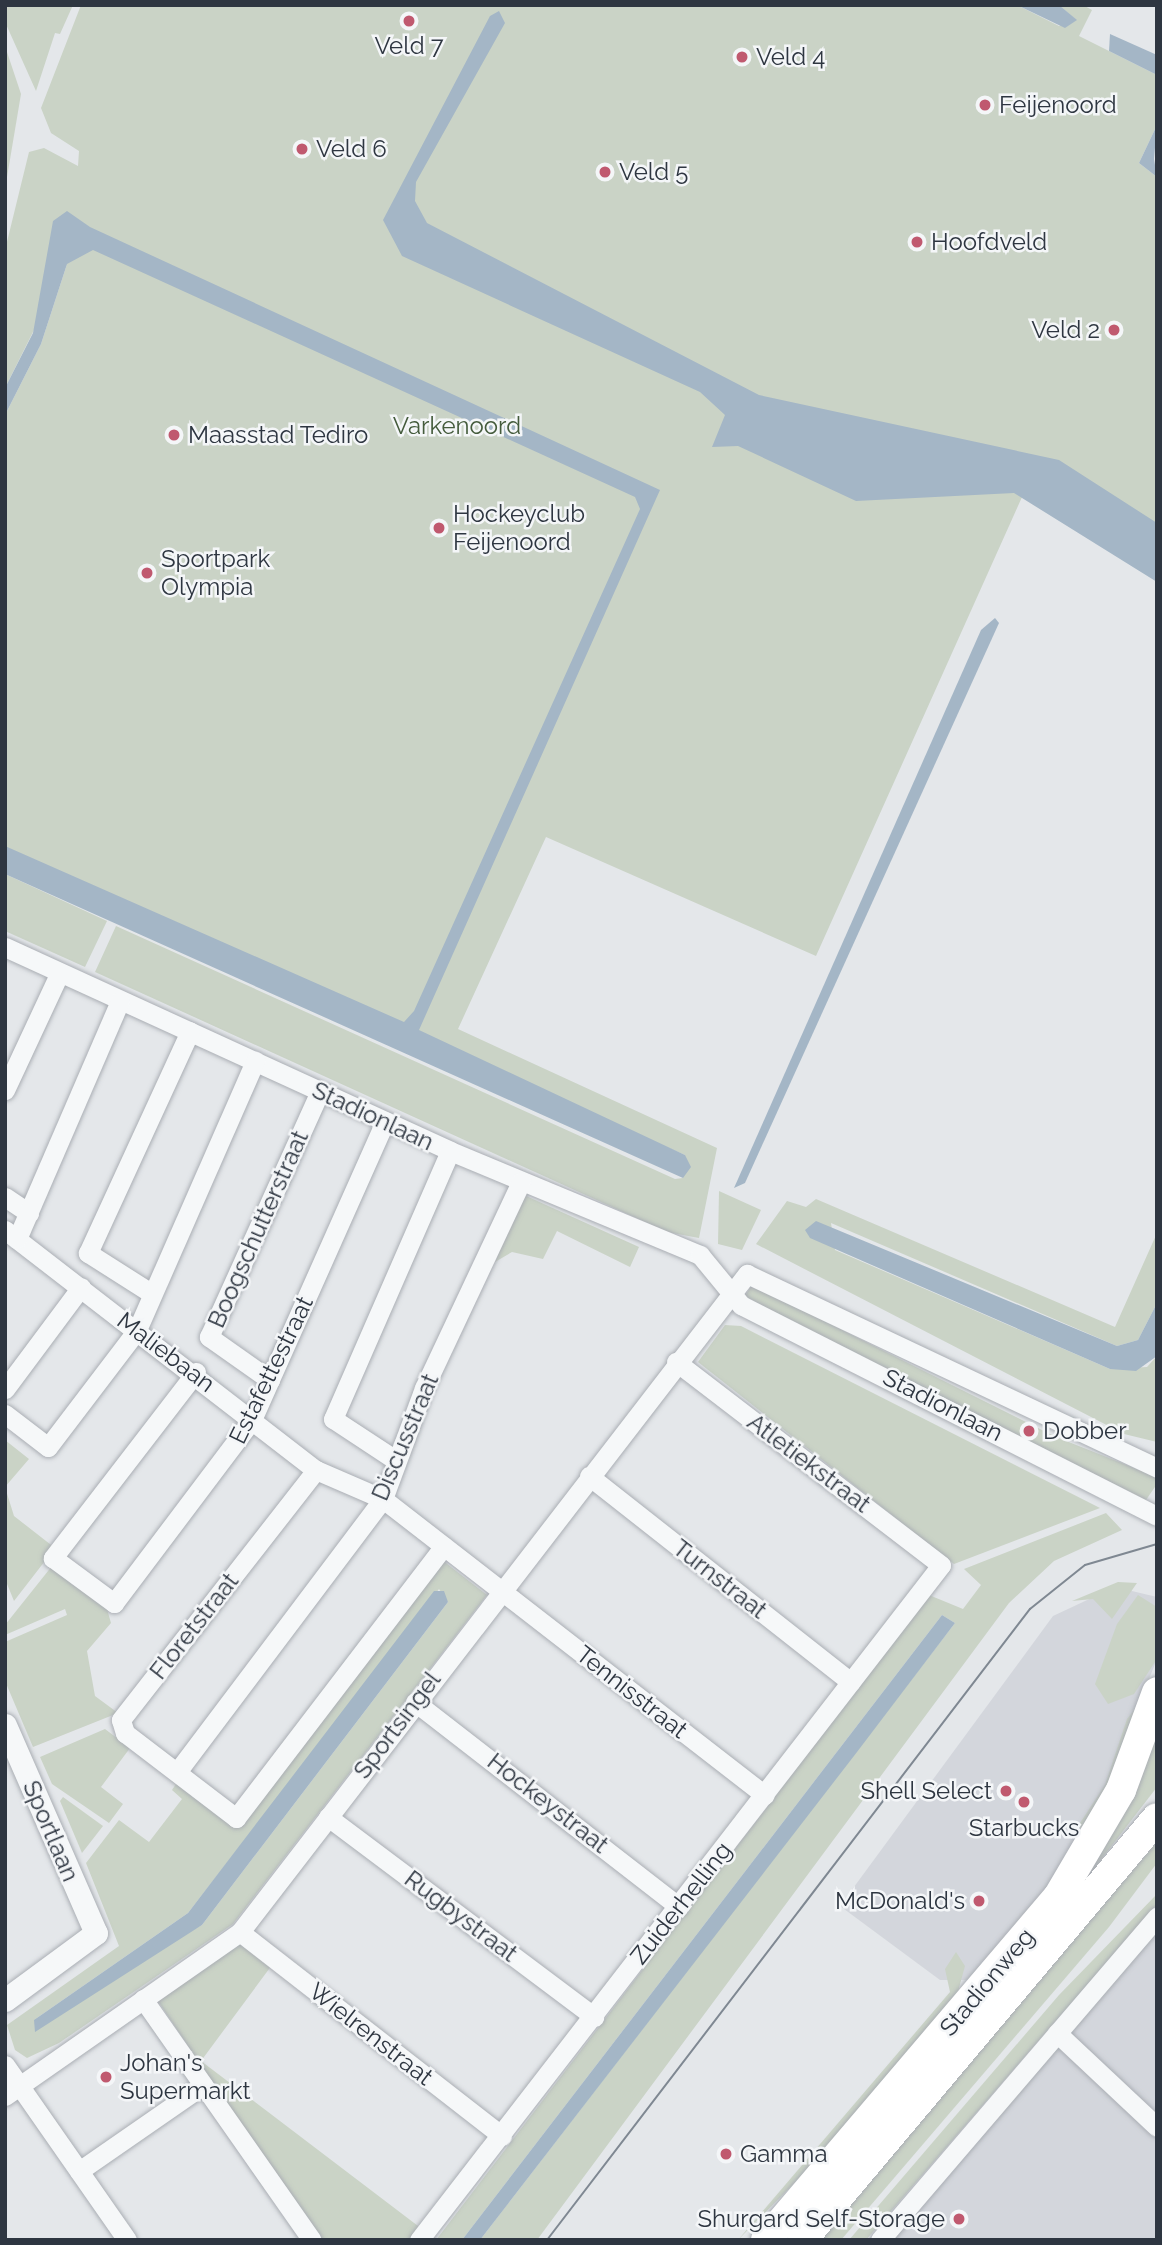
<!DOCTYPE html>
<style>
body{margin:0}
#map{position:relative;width:1162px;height:2245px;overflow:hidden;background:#e4e7ea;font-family:Raleway,sans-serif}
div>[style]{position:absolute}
.built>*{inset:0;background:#d3d6dc}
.green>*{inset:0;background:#cad3c6}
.water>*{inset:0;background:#a4b6c6}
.roads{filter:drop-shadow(0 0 2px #aaaeb4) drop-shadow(0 0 2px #aaaeb4)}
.minor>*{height:19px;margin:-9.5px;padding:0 9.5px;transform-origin:9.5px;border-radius:9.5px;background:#f6f8f9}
.tertiary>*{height:23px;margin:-11.5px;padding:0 11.5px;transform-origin:11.5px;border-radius:11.5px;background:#f6f8f9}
.primary>*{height:30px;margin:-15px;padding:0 15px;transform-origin:15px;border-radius:15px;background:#fff}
.tram>*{height:2px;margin:-1px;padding:0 1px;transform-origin:1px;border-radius:1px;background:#7f8892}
.dots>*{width:19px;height:19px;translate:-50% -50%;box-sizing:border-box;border:4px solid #f4f6f8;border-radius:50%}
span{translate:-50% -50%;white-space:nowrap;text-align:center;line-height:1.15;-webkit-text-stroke:5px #f4f6f8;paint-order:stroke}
.poi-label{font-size:24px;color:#2e3641}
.left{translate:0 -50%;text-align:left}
.right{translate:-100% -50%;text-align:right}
.park-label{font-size:24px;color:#445b3c}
.street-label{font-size:24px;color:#2e3641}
.frame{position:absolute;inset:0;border:7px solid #2e3641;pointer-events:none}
</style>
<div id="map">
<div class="built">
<i style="clip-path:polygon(1115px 1587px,1157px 1597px,1157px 1659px,1080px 1851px,976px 1980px,940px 1980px,840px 1906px,1053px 1616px)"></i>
<i style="clip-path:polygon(1157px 1931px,1157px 2240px,890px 2240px)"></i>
</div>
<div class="green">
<i style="clip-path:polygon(5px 5px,73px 5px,60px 34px,55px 33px,36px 91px,5px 22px)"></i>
<i style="clip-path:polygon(81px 5px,1017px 5px,1059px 26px,1075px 19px,1059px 5px,1083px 5px,1092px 10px,1079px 36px,1157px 75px,1157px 125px,1139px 163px,1157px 177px,1157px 553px,1031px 477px,816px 956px,546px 837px,458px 1029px,717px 1148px,699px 1238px,667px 1232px,95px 972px,116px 926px,675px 1179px,683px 1178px,685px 1155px,5px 860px,5px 415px,41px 344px,67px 264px,5px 388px,5px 250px,29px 152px,44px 148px,78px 166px,79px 151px,51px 133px,41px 108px)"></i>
<i style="clip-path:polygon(5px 46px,21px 94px,5px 189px)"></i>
<i style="clip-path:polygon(5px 874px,107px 921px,85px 967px,5px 931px)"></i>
<i style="clip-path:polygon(719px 1191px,761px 1210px,742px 1250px,718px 1244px)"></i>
<i style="clip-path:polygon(524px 1195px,639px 1247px,630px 1267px,557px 1231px,543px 1259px,512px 1252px,495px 1262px)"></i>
<i style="clip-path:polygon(816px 1199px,1115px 1327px,1157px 1233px,1157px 1303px,1138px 1340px,1117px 1346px,831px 1223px,835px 1250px,1110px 1369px,1147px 1367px,1157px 1356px,1157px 1442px,1124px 1434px,756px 1244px,787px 1201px,806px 1207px)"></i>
<i style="clip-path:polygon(752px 1285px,1056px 1437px,1157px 1477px,1157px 1484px,1146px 1500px,793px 1323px,745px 1296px)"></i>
<i style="clip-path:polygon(725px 1325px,741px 1326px,1100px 1508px,954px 1564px,698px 1362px)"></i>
<i style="clip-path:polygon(5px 1440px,29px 1459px,5px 1487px,14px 1516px,55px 1548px,14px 1601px,5px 1579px)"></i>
<i style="clip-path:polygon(1106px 1513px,1122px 1530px,1054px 1561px,1009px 1603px,537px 2240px,480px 2240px,955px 1623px,942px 1615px,462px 2240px,436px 2240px,929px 1595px,963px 1609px,981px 1585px,964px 1569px)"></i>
<i style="clip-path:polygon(evenodd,442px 1560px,487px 1595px,233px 1924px,59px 2043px,27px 2058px,15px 2050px,7px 2025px,119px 1946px,86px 1863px,119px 1820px,149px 1842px,182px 1799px,172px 1790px,176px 1784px,235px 1828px,442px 1560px,439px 1589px,448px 1602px,202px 1925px,34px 2020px,188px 1913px,439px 1589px)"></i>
<i style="clip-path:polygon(52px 1566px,107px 1609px,111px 1623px,87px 1651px,95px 1696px,118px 1713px,33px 1747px,5px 1681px,5px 1642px,67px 1615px,65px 1609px,5px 1635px,5px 1625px)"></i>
<i style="clip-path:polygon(1118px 1582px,1137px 1583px,1112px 1619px,1093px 1599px,1072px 1601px)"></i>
<i style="clip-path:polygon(1138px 1595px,1157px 1607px,1157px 1659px,1134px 1694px,1108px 1704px,1095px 1684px,1117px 1624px)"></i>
<i style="clip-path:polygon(1148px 1693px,1126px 1766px,1083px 1830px,1078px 1826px,1105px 1785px,1127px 1719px)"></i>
<i style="clip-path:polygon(1157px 1720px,1157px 1787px,1066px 1905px)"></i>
<i style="clip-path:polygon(105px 1729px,130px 1748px,101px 1787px,123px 1804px,109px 1823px,52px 1784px,40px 1757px)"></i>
<i style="clip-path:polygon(63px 1797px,103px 1826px,82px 1853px,60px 1801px)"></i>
<i style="clip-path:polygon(1157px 1842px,1157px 1863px,1109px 1927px,841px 2240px,815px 2240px)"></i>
<i style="clip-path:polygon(1157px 1894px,1157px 1904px,866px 2240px,849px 2240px,1059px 1995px)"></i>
<i style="clip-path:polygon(240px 1941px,272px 1965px,201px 2061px,422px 2229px,413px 2240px,317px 2240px,156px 1998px)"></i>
<i style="clip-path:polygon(956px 1952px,965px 1966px,954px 2006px,868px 2108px,738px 2240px,950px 1992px,945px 1969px)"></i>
</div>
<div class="water">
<i style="clip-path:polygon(1017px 5px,1059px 5px,1077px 20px,1065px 28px)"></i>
<i style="clip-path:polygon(499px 11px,505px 23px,416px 182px,415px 201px,427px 223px,759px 395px,1059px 460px,1157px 523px,1157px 582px,1014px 493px,856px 501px,738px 446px,712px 447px,725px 415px,700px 392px,402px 256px,383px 220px,490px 16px)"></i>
<i style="clip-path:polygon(1110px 34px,1157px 55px,1157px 75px,1109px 51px)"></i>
<i style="clip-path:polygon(1157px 125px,1154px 159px,1157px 177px,1139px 163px)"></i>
<i style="clip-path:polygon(67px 211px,90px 227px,660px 490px,419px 1030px,685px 1155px,691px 1167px,683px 1178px,5px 874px,5px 846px,404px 1022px,414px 1011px,640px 509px,635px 497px,93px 250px,67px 264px,41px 344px,5px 415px,5px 388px,33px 333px,53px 221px)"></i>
<i style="clip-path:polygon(995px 618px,999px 623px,745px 1183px,734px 1188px,981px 630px)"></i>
<i style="clip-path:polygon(816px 1221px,1117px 1346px,1138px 1340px,1157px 1303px,1157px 1356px,1136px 1371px,1110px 1369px,810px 1238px,805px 1230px)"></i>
<i style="clip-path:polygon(434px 1591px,444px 1591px,448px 1602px,202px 1925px,35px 2032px,34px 2020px,188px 1913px)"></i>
<i style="clip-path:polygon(942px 1615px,955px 1623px,857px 1752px,480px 2240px,462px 2240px)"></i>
</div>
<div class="roads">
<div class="minor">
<i style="left:5px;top:947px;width:490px;rotate:24.6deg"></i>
<i style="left:450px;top:1151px;width:271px;rotate:22.6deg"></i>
<i style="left:700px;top:1255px;width:65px;rotate:50.6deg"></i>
<i style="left:741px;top:1305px;width:466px;rotate:26.9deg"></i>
<i style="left:5px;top:1090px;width:128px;rotate:-65deg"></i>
<i style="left:5px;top:1197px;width:29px;rotate:34deg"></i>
<i style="left:5px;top:1230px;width:393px;rotate:37.7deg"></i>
<i style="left:316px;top:1470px;width:73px;rotate:23.4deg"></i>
<i style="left:383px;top:1499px;width:483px;rotate:37.8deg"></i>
<i style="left:17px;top:1239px;width:259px;rotate:-66.6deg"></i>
<i style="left:151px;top:1293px;width:75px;rotate:-147.6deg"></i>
<i style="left:88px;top:1253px;width:244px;rotate:-65.3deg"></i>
<i style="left:196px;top:1372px;width:235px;rotate:127.6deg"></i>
<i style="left:53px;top:1558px;width:76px;rotate:36.4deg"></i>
<i style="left:114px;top:1603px;width:229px;rotate:-53deg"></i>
<i style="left:252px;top:1420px;width:327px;rotate:-66deg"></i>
<i style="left:270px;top:1380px;width:75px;rotate:-144.8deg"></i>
<i style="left:209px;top:1337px;width:270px;rotate:-65.7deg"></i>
<i style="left:5px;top:1389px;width:127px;rotate:-53.3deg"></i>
<i style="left:5px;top:1414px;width:54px;rotate:37.5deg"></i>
<i style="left:48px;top:1447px;width:147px;rotate:-52.7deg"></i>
<i style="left:137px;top:1330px;width:294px;rotate:-66.3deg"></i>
<i style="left:394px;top:1459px;width:73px;rotate:-146.7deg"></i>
<i style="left:333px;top:1419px;width:292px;rotate:-66.4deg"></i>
<i style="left:316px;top:1470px;width:317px;rotate:128deg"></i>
<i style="left:121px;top:1720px;width:14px;rotate:73deg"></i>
<i style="left:125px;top:1733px;width:140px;rotate:37.4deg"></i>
<i style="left:236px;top:1818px;width:342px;rotate:-52.6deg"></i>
<i style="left:589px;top:1476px;width:333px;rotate:38.2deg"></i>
<i style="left:415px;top:1702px;width:334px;rotate:37.8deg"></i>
<i style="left:177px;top:1772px;width:342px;rotate:-53deg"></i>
<i style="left:383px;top:1499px;width:118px;rotate:-69.7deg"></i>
<i style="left:424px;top:1388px;width:228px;rotate:-64.8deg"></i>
<i style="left:328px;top:1817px;width:333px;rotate:36.9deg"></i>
<i style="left:240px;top:1932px;width:332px;rotate:37.9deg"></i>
<i style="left:143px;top:1999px;width:294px;rotate:55deg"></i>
<i style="left:1057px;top:2033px;width:137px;rotate:43.2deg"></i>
<i style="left:5px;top:2065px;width:213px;rotate:55.1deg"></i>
<i style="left:5px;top:2096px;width:287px;rotate:-34.9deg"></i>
<i style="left:240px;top:1932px;width:831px;rotate:-52.39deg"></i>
<i style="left:747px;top:1274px;width:454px;rotate:25.3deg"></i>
<i style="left:79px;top:2171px;width:151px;rotate:-34.7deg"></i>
<i style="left:419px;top:2240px;width:853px;rotate:-52.28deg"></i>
<i style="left:941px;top:1565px;width:334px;rotate:-142.5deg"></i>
<i style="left:880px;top:2240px;width:426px;rotate:-49.4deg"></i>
</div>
<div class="tertiary">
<i style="left:5px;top:1725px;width:227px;rotate:66.4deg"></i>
<i style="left:96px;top:1933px;width:113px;rotate:143.6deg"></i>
</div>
<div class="primary">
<i style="left:766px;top:2240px;width:450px;rotate:-49.6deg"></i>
<i style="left:1058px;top:1897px;width:124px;rotate:-59.5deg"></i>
<i style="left:1121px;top:1790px;width:104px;rotate:-69.8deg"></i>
<i style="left:802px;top:2240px;width:551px;rotate:-49.93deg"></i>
</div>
</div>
<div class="tram">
<i style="left:547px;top:2240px;width:795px;rotate:-52.57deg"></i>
<i style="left:1030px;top:1609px;width:70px;rotate:-38.7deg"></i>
<i style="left:1085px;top:1565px;width:75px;rotate:-16.3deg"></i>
</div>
<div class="dots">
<i style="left:409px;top:21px;background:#c0596f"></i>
<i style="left:742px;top:57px;background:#c0596f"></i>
<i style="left:985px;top:105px;background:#c0596f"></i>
<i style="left:302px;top:149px;background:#c0596f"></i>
<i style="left:605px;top:172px;background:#c0596f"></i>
<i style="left:917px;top:242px;background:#c0596f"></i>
<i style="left:1114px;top:330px;background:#c0596f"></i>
<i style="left:174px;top:435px;background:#c0596f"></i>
<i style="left:439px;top:528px;background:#c0596f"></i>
<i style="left:147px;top:573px;background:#c0596f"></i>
<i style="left:1029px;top:1431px;background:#c0596f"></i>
<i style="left:1006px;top:1791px;background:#c0596f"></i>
<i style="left:1024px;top:1802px;background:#c0596f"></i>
<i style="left:979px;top:1901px;background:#c0596f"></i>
<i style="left:106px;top:2077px;background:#c0596f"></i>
<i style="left:726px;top:2154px;background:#c0596f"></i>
<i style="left:959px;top:2219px;background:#c0596f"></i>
</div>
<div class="poi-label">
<span style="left:409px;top:46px">Veld 7</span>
<span class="left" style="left:756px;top:57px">Veld 4</span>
<span class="left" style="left:999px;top:105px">Feijenoord</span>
<span class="left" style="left:316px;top:149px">Veld 6</span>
<span class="left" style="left:619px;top:172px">Veld 5</span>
<span class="left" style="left:931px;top:242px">Hoofdveld</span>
<span class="right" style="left:1100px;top:330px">Veld 2</span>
<span class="left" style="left:188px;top:435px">Maasstad Tediro</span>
<span class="left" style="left:453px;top:528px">Hockeyclub<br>Feijenoord</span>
<span class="left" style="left:161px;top:573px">Sportpark<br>Olympia</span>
<span class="left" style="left:1043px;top:1431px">Dobber</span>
<span class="right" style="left:992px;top:1791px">Shell Select</span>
<span style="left:1024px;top:1828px">Starbucks</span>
<span class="right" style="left:965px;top:1901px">McDonald's</span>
<span class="left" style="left:120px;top:2077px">Johan's<br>Supermarkt</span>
<span class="left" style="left:740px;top:2154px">Gamma</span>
<span class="right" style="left:945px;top:2219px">Shurgard Self-Storage</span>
</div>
<div class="park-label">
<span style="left:457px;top:426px">Varkenoord</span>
</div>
<div class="street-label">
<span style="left:373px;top:1116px;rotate:25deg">Stadionlaan</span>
<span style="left:258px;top:1229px;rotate:-66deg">Boogschutterstraat</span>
<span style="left:166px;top:1352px;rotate:37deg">Maliebaan</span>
<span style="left:271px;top:1370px;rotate:-64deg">Estafettestraat</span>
<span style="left:943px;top:1405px;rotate:27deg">Stadionlaan</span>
<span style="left:405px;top:1437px;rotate:-67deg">Discusstraat</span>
<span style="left:809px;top:1463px;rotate:37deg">Atletiekstraat</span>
<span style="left:720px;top:1579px;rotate:38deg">Turnstraat</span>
<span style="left:194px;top:1626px;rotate:-52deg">Floretstraat</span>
<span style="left:632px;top:1692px;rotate:38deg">Tennisstraat</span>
<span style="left:397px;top:1725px;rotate:-53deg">Sportsingel</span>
<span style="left:548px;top:1803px;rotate:38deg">Hockeystraat</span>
<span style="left:51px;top:1831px;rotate:67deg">Sportlaan</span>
<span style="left:681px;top:1903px;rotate:-52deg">Zuiderhelling</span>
<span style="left:461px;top:1916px;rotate:37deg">Rugbystraat</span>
<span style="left:987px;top:1982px;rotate:-50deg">Stadionweg</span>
<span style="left:371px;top:2034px;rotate:38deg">Wielrenstraat</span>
</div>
<div class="frame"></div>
</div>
